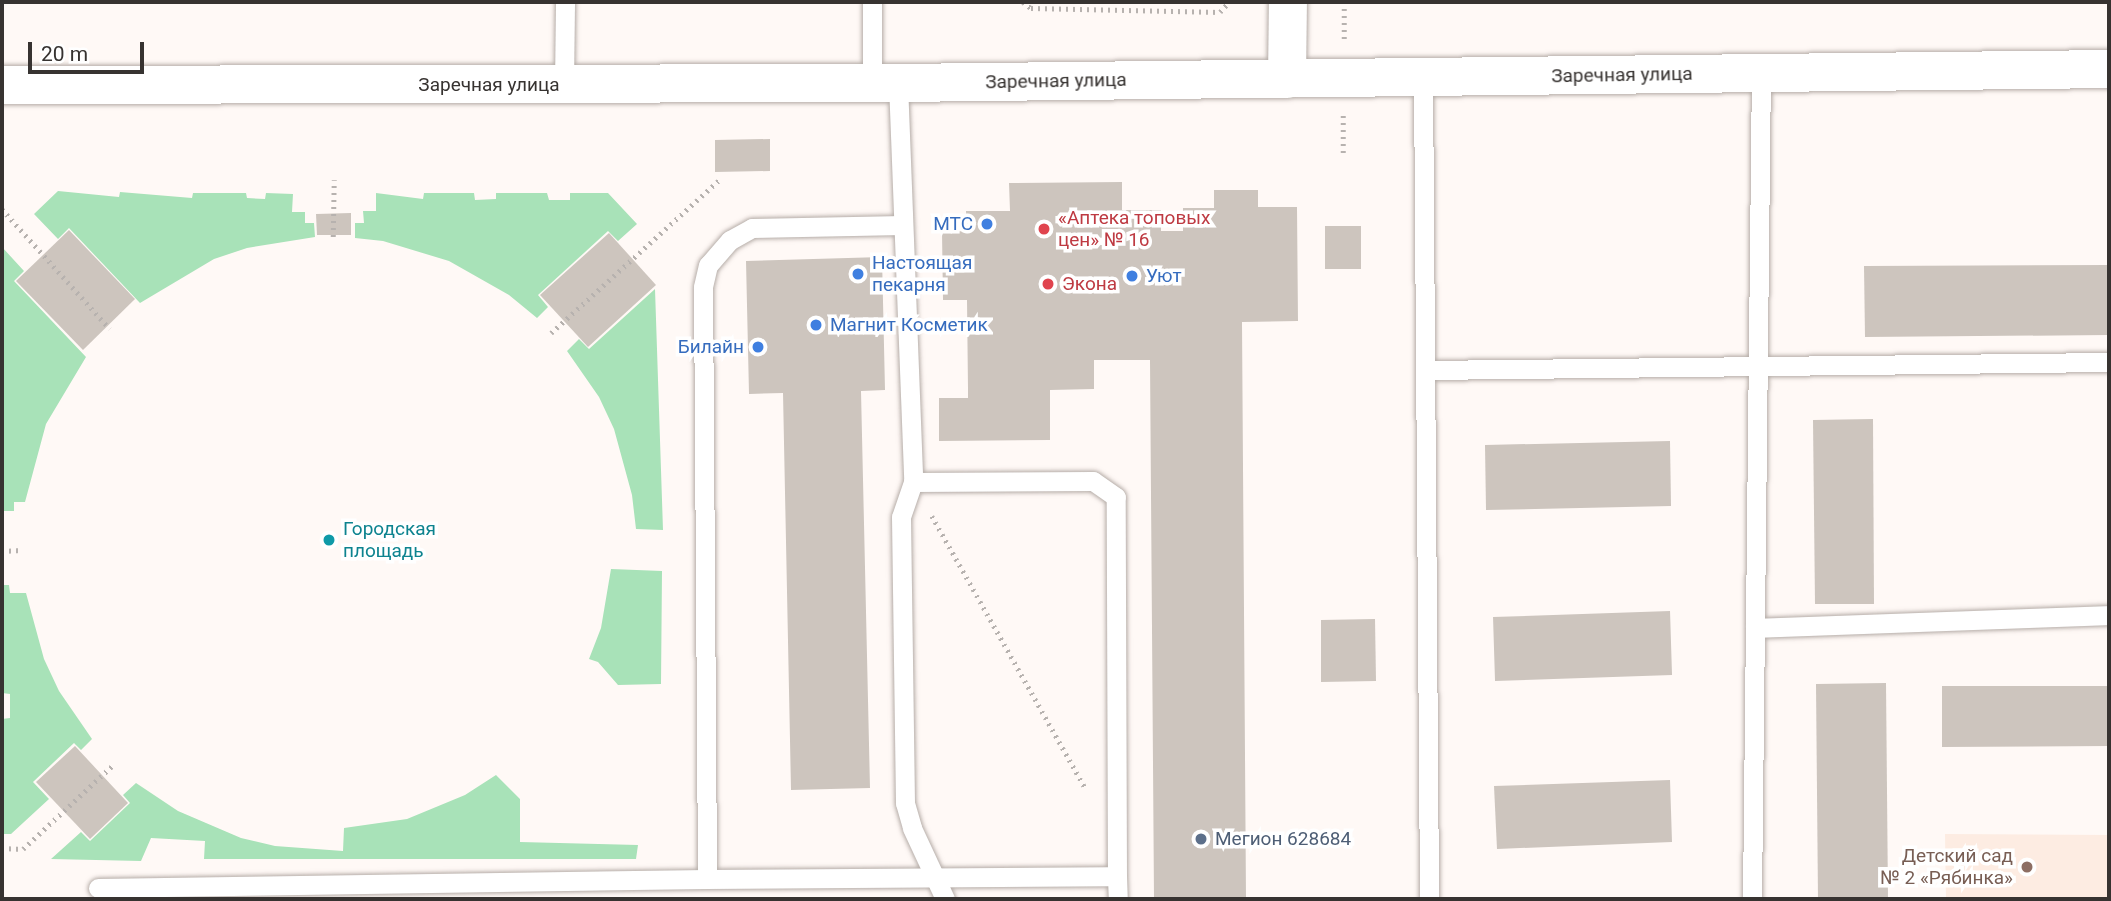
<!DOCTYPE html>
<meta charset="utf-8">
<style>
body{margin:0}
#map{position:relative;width:2111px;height:901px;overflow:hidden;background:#fff9f6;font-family:Roboto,sans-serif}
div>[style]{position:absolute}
.built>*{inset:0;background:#fdece2}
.green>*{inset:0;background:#a8e2b8}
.building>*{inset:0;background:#cdc5be}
.path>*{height:4.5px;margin-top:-2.25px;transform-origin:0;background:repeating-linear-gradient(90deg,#b7b2af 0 2px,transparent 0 7px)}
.roads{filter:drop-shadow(0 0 2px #b6ada8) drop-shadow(0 0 2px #b6ada8)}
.lane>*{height:19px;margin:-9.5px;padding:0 9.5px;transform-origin:9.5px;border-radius:9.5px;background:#fff}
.street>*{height:38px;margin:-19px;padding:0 19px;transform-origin:19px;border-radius:19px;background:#fff}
.secondary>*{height:38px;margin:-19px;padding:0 19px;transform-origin:19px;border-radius:19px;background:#fff}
.dots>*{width:19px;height:19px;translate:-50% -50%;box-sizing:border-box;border:4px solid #fff;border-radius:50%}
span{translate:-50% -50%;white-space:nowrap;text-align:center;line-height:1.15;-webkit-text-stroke:7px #fff;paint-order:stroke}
.street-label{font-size:19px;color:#373331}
.health-label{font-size:19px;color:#be3a42}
.left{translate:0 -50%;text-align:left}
.shop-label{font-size:19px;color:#366cbe}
.right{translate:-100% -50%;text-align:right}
.culture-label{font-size:19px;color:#0d838f}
.service-label{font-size:19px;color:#4e5e75}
.education-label{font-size:19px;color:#785e54}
.frame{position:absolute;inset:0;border:4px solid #373331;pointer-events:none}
.scale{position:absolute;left:28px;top:42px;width:116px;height:32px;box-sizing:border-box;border:4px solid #373331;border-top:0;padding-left:9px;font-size:21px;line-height:24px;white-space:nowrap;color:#373331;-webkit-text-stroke:5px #fff;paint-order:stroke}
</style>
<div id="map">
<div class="built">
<i style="clip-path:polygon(1945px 834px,2109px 835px,2109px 899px,1946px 899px)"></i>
</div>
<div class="green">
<i style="clip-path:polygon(58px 191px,119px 197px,120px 192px,192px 198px,193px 193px,246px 193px,247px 198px,265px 199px,266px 193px,293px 194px,292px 212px,305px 212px,305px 223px,314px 223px,315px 237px,247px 248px,214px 259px,140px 303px,69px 228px,58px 239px,34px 214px)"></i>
<i style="clip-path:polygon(376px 193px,423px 199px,424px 193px,474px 193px,475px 200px,496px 199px,496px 193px,547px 193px,549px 200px,570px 200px,570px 193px,608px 193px,637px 224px,618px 241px,608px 231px,538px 295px,548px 307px,537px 318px,509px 295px,449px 261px,383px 241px,355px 238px,355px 223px,364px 223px,363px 211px,376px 211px)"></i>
<i style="clip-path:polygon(2px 247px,24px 271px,14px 281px,86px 357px,46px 424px,25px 502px,14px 502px,14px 511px,2px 511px)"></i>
<i style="clip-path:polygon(655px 289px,663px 530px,636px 529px,632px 495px,614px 429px,599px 397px,567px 351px,579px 339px,589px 349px)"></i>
<i style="clip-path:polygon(611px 569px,662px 571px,661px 684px,618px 685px,598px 662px,589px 659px,601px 628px)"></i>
<i style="clip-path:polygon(2px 585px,9px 585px,10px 593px,26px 593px,44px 659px,59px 691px,92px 739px,81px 750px,74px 743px,33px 782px,49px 799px,11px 834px,2px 834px,2px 719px,10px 718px,10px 694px,2px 693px)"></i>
<i style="clip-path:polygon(496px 775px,520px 799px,520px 842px,638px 845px,636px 859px,204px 859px,205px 841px,151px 838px,141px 861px,51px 859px,81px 832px,90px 841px,130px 803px,123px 795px,136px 783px,178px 811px,241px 838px,275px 846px,343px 851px,344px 828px,407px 819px,465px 795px)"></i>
</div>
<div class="building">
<i style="clip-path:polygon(770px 139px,770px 171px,715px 172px,715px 140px)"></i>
<i style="clip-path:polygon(1122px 182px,1122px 210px,1161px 210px,1161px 231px,1183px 231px,1183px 208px,1214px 208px,1214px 190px,1258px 190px,1258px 207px,1297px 207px,1298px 321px,1242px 322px,1246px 899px,1154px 899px,1150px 360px,1094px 360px,1094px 389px,1050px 390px,1050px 440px,939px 441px,939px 398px,968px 398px,968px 390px,967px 300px,943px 300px,942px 232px,967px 231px,966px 211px,1010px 211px,1009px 183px)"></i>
<i style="clip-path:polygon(351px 213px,351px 235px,317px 235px,316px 214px)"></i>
<i style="clip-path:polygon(1325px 226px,1361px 226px,1361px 269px,1325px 269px)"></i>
<i style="clip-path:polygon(69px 230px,135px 299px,83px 350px,16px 281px)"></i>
<i style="clip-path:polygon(609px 233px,656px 285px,588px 347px,540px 295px)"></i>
<i style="clip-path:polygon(882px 257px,885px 390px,861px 391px,870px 788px,791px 790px,783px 393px,749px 394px,746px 261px)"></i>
<i style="clip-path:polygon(2109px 265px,2109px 335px,1865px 337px,1864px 266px)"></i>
<i style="clip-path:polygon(1873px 419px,1874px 604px,1815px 604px,1813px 420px)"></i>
<i style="clip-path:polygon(1670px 441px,1671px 506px,1486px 510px,1485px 445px)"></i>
<i style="clip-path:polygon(1670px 611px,1672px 675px,1495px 681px,1493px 617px)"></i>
<i style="clip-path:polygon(1375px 619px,1376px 681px,1321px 682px,1321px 620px)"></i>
<i style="clip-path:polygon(1886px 683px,1888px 899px,1818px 899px,1816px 684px)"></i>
<i style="clip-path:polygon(1942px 686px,2109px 686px,2109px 746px,1942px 747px)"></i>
<i style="clip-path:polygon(75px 746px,128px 803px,90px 839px,36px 782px)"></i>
<i style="clip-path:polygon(1670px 780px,1672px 842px,1497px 849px,1494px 786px)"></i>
</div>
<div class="path">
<i style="left:1023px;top:2px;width:10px;rotate:37deg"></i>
<i style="left:1031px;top:8px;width:189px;rotate:1.2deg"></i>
<i style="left:1220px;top:12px;width:13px;rotate:-48deg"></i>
<i style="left:1344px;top:39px;width:37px;rotate:-90deg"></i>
<i style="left:1343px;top:153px;width:38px;rotate:-90deg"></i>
<i style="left:2px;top:209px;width:161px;rotate:48deg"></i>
<i style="left:333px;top:237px;width:57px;rotate:-89deg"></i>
<i style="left:551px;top:333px;width:229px;rotate:-42.3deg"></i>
<i style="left:932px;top:516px;width:313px;rotate:60.6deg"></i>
<i style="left:2px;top:551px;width:20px;rotate:-3deg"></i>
<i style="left:2px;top:848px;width:21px;rotate:3deg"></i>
<i style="left:23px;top:849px;width:125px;rotate:-43deg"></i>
</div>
<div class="roads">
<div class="lane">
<i style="left:1423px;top:77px;width:822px;rotate:89.58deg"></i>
<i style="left:872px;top:83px;width:81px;rotate:-90deg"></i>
<i style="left:898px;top:83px;width:399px;rotate:87.8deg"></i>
<i style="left:913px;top:482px;width:37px;rotate:109deg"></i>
<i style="left:901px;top:517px;width:286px;rotate:89.2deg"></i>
<i style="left:905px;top:803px;width:26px;rotate:74deg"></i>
<i style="left:912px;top:828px;width:78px;rotate:65.1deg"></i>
<i style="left:564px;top:85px;width:83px;rotate:-89.3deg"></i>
<i style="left:903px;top:225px;width:151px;rotate:178.9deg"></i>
<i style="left:752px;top:228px;width:25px;rotate:151deg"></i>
<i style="left:730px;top:240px;width:33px;rotate:131deg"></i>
<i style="left:708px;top:265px;width:23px;rotate:103deg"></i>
<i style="left:703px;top:287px;width:592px;rotate:89.61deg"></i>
<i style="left:707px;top:879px;width:410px;rotate:-0.4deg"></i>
<i style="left:1117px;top:876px;width:379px;rotate:-90.2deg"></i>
<i style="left:1116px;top:497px;width:28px;rotate:-145deg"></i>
<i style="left:1093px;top:481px;width:180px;rotate:179.7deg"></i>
<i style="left:1425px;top:370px;width:684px;rotate:-0.67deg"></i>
<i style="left:1755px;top:628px;width:354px;rotate:-2.1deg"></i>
<i style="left:1117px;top:876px;width:23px;rotate:88deg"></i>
<i style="left:98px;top:888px;width:609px;rotate:-0.85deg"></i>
<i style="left:1752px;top:899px;width:826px;rotate:-89.38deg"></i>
</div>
<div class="street">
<i style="left:1287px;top:79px;width:77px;rotate:-89.3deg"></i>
</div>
<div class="secondary">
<i style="left:2px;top:85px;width:896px;rotate:-0.13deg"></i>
<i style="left:898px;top:83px;width:1211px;rotate:-0.66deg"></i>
</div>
</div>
<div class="dots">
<i style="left:987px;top:224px;background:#3f7fe0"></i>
<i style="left:1044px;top:229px;background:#e0444e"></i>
<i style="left:858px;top:274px;background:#3f7fe0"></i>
<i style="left:1132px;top:276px;background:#3f7fe0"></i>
<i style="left:1048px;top:284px;background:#e0444e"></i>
<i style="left:816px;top:325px;background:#3f7fe0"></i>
<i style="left:758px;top:347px;background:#3f7fe0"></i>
<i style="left:329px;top:540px;background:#0f9aa8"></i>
<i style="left:1201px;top:839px;background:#5c6f8a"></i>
<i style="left:2027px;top:867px;background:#8d6e63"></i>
</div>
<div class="street-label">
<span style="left:1622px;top:75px;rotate:-1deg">Заречная улица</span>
<span style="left:1056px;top:81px;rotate:-1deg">Заречная улица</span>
<span style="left:489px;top:85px">Заречная улица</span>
</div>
<div class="health-label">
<span class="left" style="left:1058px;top:229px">«Аптека топовых<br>цен» № 16</span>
<span class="left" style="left:1062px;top:284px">Экона</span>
</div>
<div class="shop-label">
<span class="right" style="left:973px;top:224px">МТС</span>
<span class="left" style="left:872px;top:274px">Настоящая<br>пекарня</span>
<span class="left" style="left:1146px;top:276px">Уют</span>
<span class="left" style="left:830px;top:325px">Магнит Косметик</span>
<span class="right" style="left:744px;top:347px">Билайн</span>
</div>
<div class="culture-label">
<span class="left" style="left:343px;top:540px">Городская<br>площадь</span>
</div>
<div class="service-label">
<span class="left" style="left:1215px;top:839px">Мегион 628684</span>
</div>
<div class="education-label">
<span class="right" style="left:2013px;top:867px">Детский сад<br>№ 2 «Рябинка»</span>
</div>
<div class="frame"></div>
<div class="scale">20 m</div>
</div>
